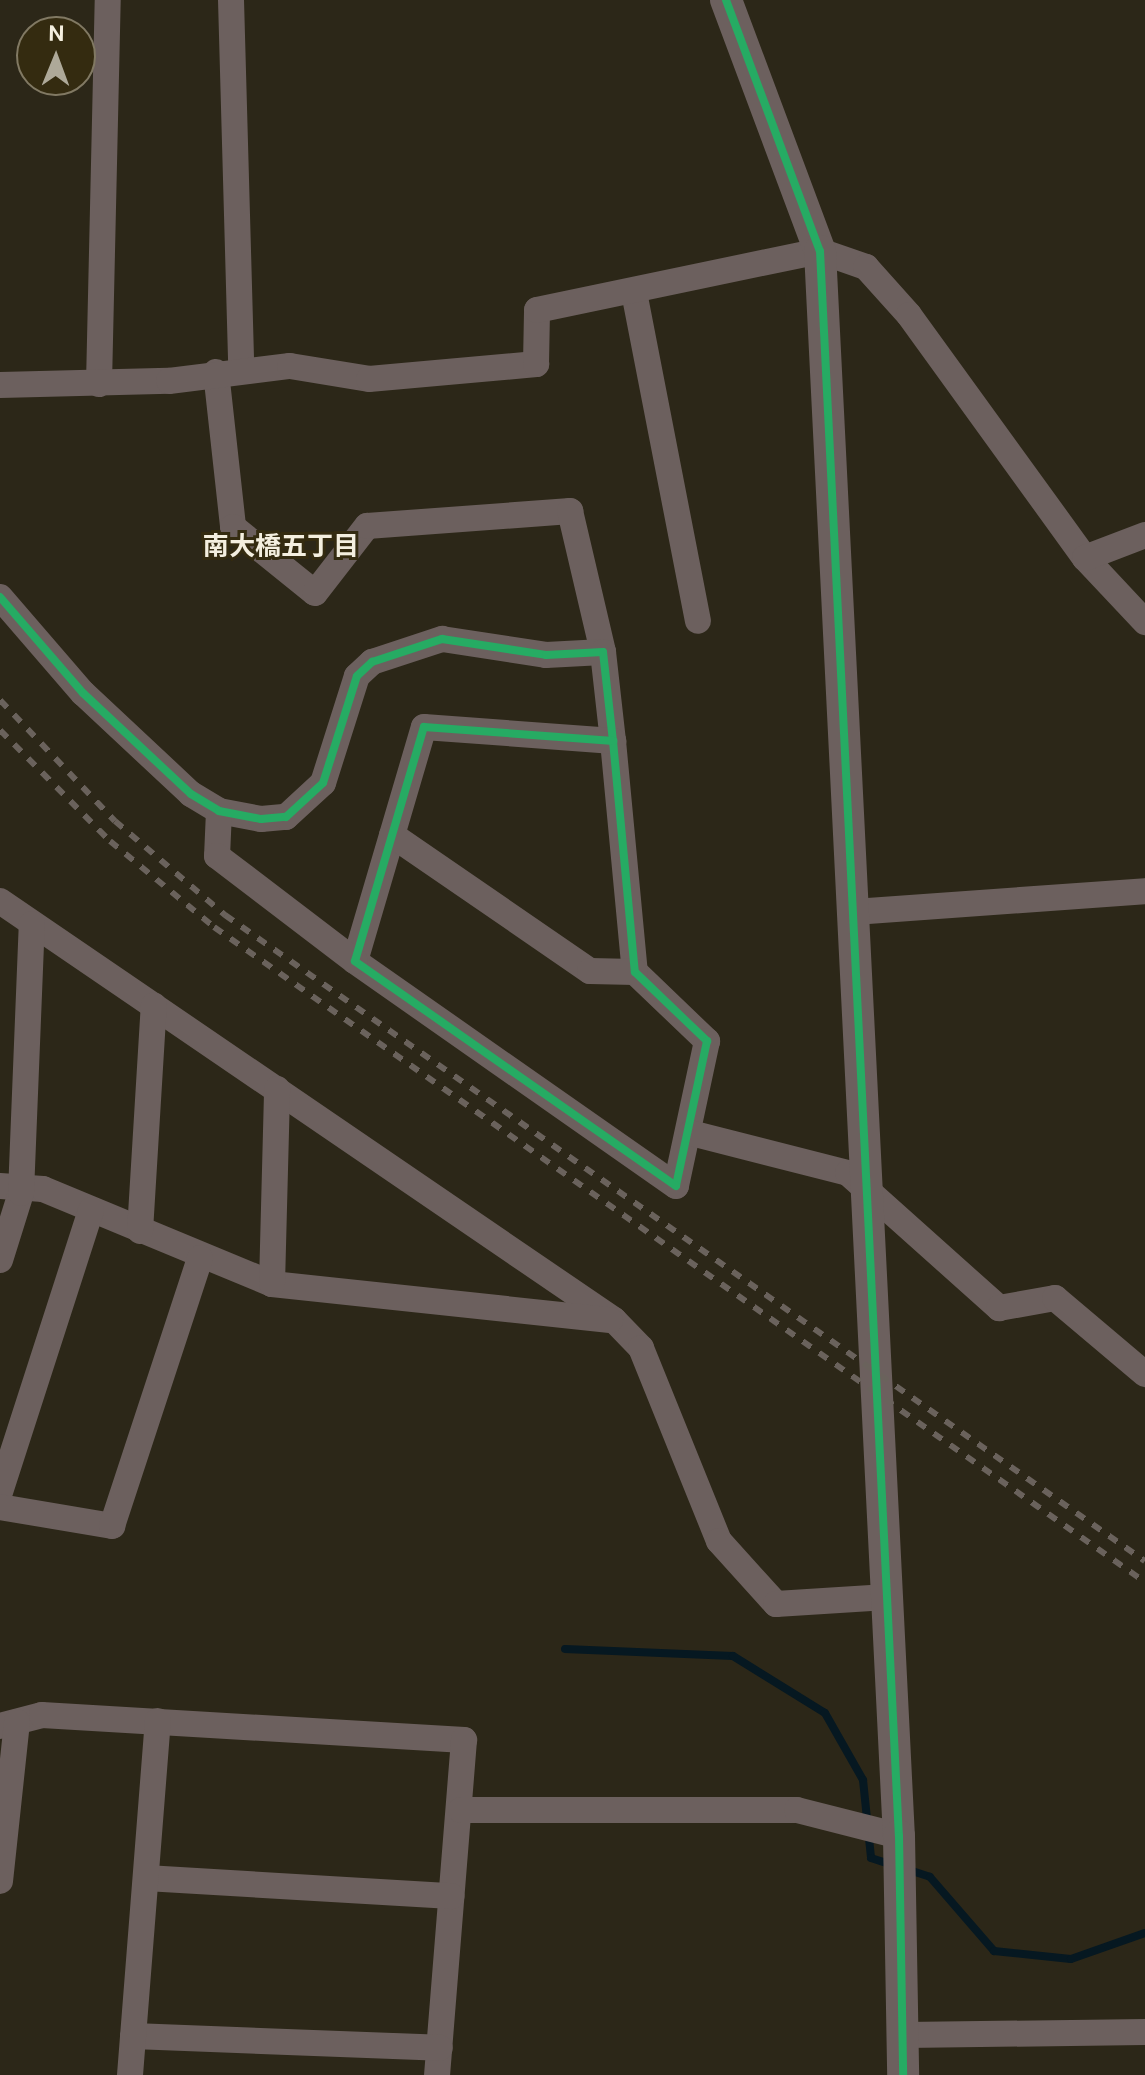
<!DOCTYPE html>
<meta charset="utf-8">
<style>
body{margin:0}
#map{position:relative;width:1145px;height:2075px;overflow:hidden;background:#2c2718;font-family:"DM Sans","Noto Sans JP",sans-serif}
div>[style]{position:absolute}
.stream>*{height:8px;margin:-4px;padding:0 4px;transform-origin:4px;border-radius:4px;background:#061821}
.minor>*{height:26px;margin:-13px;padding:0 13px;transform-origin:13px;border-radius:13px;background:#6c605e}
.tertiary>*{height:32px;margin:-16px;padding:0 16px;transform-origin:16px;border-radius:16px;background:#6c605e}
.rail>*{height:6px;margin-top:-3px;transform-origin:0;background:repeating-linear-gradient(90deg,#6a625c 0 10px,transparent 0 20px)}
.cycleway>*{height:8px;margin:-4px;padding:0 4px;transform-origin:4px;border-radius:4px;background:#26ab63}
span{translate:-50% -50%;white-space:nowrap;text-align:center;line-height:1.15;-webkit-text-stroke:6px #342b10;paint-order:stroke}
.neighbourhood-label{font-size:26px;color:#f4efdf;font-weight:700}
.north{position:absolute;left:16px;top:16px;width:80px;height:80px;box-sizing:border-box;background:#342b10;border:2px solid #817963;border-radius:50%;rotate:1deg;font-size:22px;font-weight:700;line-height:32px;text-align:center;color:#f4efdf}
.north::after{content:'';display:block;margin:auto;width:28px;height:36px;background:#aea999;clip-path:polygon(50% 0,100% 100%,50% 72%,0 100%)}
</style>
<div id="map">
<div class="stream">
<i style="left:565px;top:1649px;width:168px;rotate:2.4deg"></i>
<i style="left:733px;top:1656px;width:108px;rotate:31.8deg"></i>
<i style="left:825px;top:1713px;width:77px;rotate:60.4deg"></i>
<i style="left:863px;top:1780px;width:78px;rotate:84.1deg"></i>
<i style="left:871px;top:1858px;width:23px;rotate:18deg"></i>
<i style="left:906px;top:1869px;width:25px;rotate:18deg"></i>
<i style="left:930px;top:1877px;width:98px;rotate:49.1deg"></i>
<i style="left:994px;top:1951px;width:77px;rotate:5.9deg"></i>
<i style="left:1071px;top:1959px;width:78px;rotate:-19.4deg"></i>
</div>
<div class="minor">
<i style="left:231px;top:0;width:367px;rotate:88.4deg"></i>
<i style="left:634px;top:292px;width:335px;rotate:79deg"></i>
<i style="left:216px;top:372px;width:156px;rotate:83.7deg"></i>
<i style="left:233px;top:527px;width:105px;rotate:38.8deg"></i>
<i style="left:315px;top:593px;width:85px;rotate:-52.2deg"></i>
<i style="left:367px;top:526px;width:204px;rotate:-4.2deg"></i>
<i style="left:570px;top:511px;width:145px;rotate:76.8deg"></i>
<i style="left:99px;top:384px;width:384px;rotate:-88.7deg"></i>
<i style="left:0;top:385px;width:169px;rotate:-1.4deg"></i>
<i style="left:169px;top:381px;width:122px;rotate:-7.1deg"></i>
<i style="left:290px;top:366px;width:80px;rotate:9.3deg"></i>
<i style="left:369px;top:379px;width:168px;rotate:-5.1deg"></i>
<i style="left:536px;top:364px;width:54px;rotate:-88.9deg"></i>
<i style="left:537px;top:310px;width:289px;rotate:-11.8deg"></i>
<i style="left:820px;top:251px;width:49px;rotate:19.2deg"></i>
<i style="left:866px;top:267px;width:64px;rotate:48.1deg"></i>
<i style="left:909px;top:315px;width:300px;rotate:54.1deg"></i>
<i style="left:1085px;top:558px;width:88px;rotate:46.8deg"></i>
<i style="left:1085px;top:558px;width:64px;rotate:-21deg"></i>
<i style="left:0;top:597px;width:127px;rotate:49.2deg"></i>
<i style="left:83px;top:693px;width:148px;rotate:43.1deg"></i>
<i style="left:191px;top:794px;width:33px;rotate:31deg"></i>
<i style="left:219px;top:811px;width:43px;rotate:10.8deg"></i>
<i style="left:261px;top:819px;width:25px;rotate:-5deg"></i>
<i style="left:286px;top:817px;width:50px;rotate:-42.6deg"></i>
<i style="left:323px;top:783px;width:112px;rotate:-72.4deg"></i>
<i style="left:357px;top:676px;width:21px;rotate:-43deg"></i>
<i style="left:372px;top:662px;width:74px;rotate:-18.2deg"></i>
<i style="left:442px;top:639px;width:105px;rotate:8.7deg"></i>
<i style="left:546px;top:655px;width:57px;rotate:-3deg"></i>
<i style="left:603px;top:652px;width:90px;rotate:83.6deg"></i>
<i style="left:613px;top:741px;width:232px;rotate:84.6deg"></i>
<i style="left:635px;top:972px;width:100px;rotate:43.8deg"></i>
<i style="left:707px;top:1041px;width:148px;rotate:102.1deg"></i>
<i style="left:676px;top:1186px;width:392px;rotate:-145deg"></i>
<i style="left:355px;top:961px;width:244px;rotate:-73.6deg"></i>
<i style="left:424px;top:727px;width:190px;rotate:4.2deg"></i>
<i style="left:219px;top:811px;width:45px;rotate:92.5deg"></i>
<i style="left:217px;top:856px;width:173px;rotate:37.3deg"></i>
<i style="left:392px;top:835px;width:240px;rotate:34.5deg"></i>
<i style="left:590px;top:971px;width:45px;rotate:1.3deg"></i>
<i style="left:0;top:901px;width:743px;rotate:34.31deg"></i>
<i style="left:614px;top:1320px;width:39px;rotate:46deg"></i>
<i style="left:641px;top:1348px;width:208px;rotate:68deg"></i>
<i style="left:719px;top:1541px;width:85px;rotate:47.9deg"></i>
<i style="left:776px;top:1604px;width:111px;rotate:-3.6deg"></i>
<i style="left:854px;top:912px;width:292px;rotate:-4.1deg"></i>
<i style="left:691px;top:1133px;width:162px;rotate:14.3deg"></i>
<i style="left:848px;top:1173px;width:203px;rotate:41.8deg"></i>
<i style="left:999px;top:1308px;width:57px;rotate:-10.1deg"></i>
<i style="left:1055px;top:1298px;width:118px;rotate:40.2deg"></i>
<i style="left:0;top:1186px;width:43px;rotate:4deg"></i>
<i style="left:43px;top:1189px;width:248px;rotate:22.5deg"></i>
<i style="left:272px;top:1284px;width:340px;rotate:6.1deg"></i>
<i style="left:140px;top:1231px;width:226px;rotate:-86.5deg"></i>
<i style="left:0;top:1260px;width:70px;rotate:-72.6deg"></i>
<i style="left:21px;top:1193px;width:269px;rotate:-87.7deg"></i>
<i style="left:272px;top:1284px;width:195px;rotate:-88.5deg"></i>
<i style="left:0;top:1492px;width:296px;rotate:-72.1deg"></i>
<i style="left:0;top:1507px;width:114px;rotate:9.6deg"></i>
<i style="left:112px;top:1526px;width:282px;rotate:-71.8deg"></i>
<i style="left:0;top:1726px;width:43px;rotate:-14.7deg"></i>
<i style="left:42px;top:1715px;width:423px;rotate:3.4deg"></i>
<i style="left:464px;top:1740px;width:336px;rotate:94.6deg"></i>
<i style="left:461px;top:1810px;width:336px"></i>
<i style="left:797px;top:1810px;width:105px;rotate:14.3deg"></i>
<i style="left:146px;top:1878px;width:306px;rotate:3.4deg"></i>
<i style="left:0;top:1881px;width:160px;rotate:-83.9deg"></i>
<i style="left:905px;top:2035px;width:240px;rotate:-0.7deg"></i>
<i style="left:133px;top:2036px;width:307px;rotate:2.2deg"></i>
<i style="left:130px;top:2075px;width:355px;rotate:-85.5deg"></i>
</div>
<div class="tertiary">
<i style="left:726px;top:0;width:268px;rotate:69.5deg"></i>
<i style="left:820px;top:251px;width:1587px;rotate:87.15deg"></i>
<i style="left:899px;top:1836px;width:239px;rotate:89deg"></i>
</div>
<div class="rail">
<i style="left:0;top:700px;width:167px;rotate:46.5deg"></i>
<i style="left:115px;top:821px;width:145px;rotate:40.5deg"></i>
<i style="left:225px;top:915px;width:1124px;rotate:35.08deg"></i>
<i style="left:0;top:730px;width:156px;rotate:45.3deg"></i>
<i style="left:110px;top:841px;width:135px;rotate:39.6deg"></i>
<i style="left:214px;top:927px;width:1138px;rotate:35.13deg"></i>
</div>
<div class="cycleway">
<i style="left:726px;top:0;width:268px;rotate:69.5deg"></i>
<i style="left:820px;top:251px;width:1587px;rotate:87.15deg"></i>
<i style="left:899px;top:1836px;width:239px;rotate:89deg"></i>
<i style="left:0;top:597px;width:127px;rotate:49.2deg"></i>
<i style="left:83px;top:693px;width:148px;rotate:43.1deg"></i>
<i style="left:191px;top:794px;width:33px;rotate:31deg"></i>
<i style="left:219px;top:811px;width:43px;rotate:10.8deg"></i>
<i style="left:261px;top:819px;width:25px;rotate:-5deg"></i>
<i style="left:286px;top:817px;width:50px;rotate:-42.6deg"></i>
<i style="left:323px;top:783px;width:112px;rotate:-72.4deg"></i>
<i style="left:357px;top:676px;width:21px;rotate:-43deg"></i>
<i style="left:372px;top:662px;width:74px;rotate:-18.2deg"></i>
<i style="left:442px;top:639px;width:105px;rotate:8.7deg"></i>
<i style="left:546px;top:655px;width:57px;rotate:-3deg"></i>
<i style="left:603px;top:652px;width:90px;rotate:83.6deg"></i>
<i style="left:613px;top:741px;width:232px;rotate:84.6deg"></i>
<i style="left:635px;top:972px;width:100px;rotate:43.8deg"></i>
<i style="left:707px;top:1041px;width:148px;rotate:102.1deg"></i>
<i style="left:676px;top:1186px;width:392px;rotate:-145deg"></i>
<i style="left:355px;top:961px;width:244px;rotate:-73.6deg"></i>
<i style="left:424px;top:727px;width:190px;rotate:4.2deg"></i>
</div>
<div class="neighbourhood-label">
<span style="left:281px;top:547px">南大橋五丁目</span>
</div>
<div class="north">N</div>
</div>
